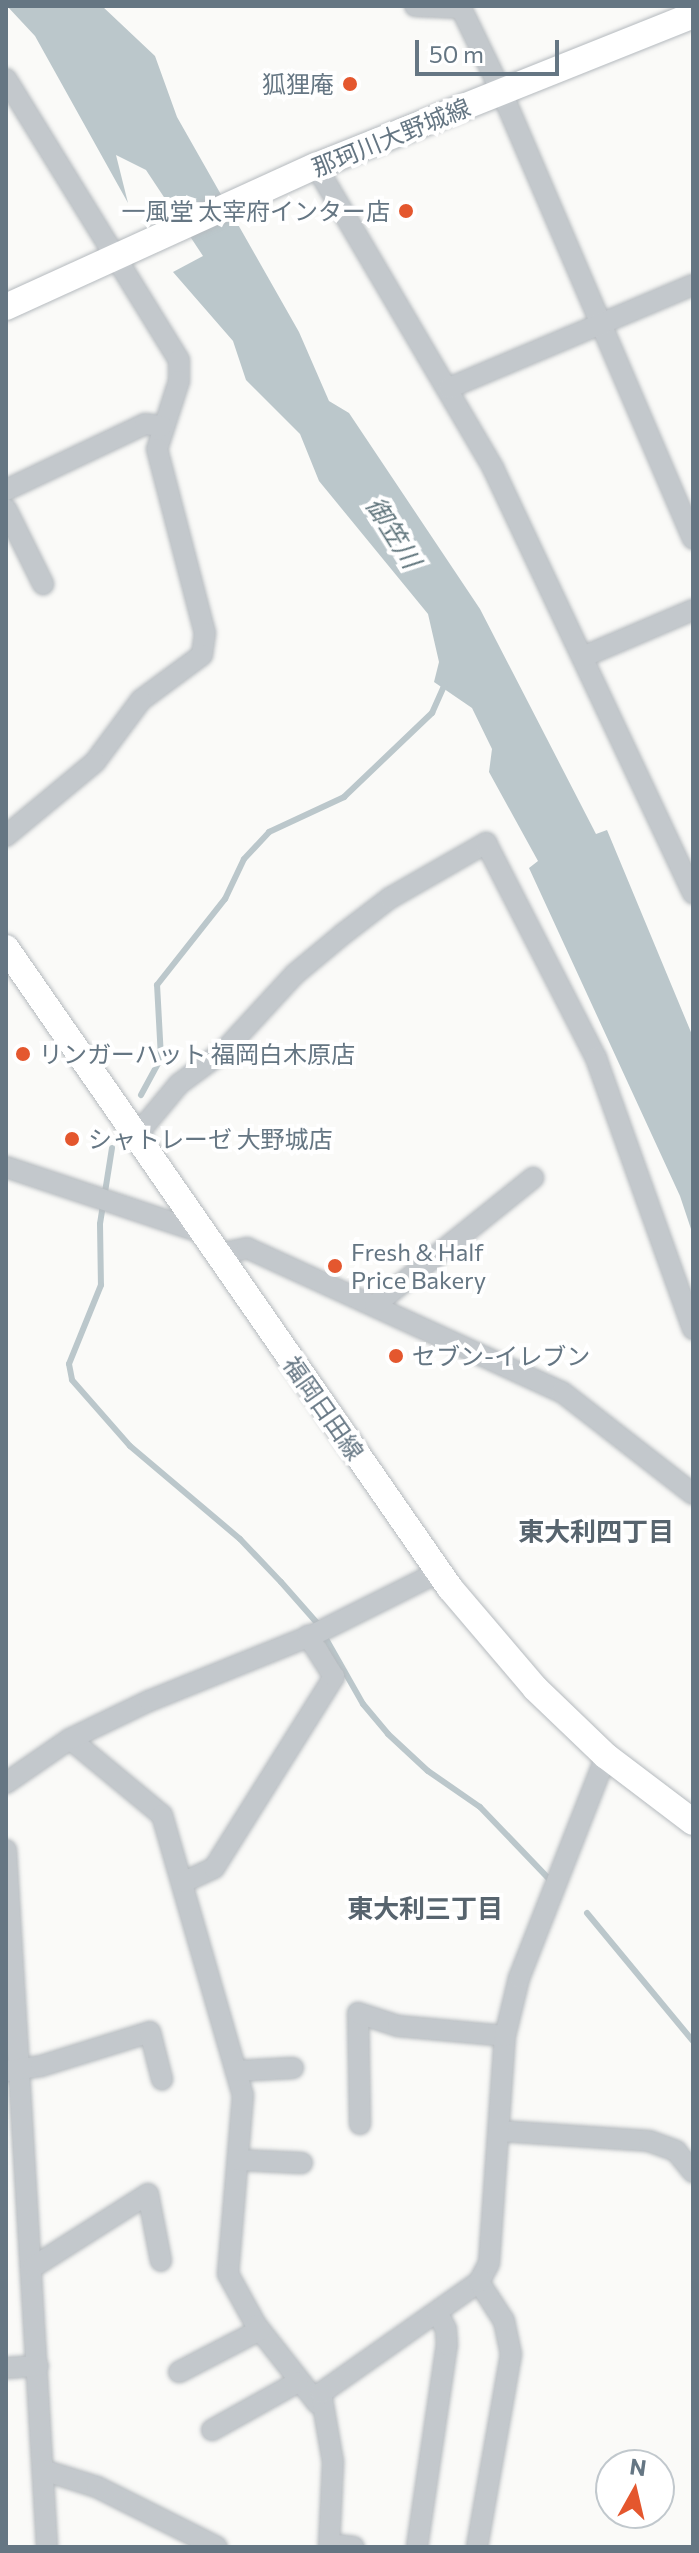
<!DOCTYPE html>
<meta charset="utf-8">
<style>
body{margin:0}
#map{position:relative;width:699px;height:2553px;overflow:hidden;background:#fafaf8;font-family:Commissioner,"Noto Sans JP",sans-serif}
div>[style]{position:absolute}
.water>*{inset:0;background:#bbc7cb}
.stream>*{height:6px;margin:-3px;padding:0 3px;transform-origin:3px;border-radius:3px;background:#bbc7cb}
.roads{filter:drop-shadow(0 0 2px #b5babe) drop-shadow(0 0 2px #b5babe)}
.minor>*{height:20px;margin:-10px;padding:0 10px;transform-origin:10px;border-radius:10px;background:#c3c8cc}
.major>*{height:26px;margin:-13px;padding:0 13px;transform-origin:13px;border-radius:13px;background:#fff}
.dots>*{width:22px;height:22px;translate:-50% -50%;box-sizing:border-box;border:4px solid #fff;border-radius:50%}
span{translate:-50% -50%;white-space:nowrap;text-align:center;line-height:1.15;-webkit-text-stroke:8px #fff;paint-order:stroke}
.poi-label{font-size:24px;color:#657683}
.right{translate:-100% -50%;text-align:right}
.left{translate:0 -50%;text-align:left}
.street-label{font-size:24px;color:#657683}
.water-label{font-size:26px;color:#60757c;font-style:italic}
.neighbourhood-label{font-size:26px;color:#57646e;font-weight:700}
.frame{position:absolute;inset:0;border:8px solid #657683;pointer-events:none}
.north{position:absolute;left:595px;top:2449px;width:80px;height:80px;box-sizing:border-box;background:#fff;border:2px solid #c1c8cd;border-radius:50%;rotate:8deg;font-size:22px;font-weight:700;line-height:32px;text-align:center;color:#657683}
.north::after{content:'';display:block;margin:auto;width:28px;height:36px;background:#e4572e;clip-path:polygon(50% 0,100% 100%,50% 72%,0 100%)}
.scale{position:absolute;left:415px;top:40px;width:144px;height:36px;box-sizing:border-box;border:4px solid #657683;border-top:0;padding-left:10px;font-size:24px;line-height:28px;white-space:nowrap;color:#657683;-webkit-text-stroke:6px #fff;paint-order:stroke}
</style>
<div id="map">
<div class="water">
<i style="clip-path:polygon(7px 6px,102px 6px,155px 56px,177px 117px,299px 332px,329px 401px,349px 413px,480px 609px,596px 834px,607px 830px,693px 1037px,693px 1235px,680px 1196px,529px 868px,538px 861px,489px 772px,492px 749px,472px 708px,434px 682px,439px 662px,428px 614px,319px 481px,300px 434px,246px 380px,233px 341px,173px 272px,203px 256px,146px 170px,116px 155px,128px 203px,35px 36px)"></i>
</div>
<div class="stream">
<i style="left:141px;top:1095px;width:42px;rotate:-61.6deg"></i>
<i style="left:161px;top:1058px;width:73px;rotate:-93.1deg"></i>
<i style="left:157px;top:985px;width:110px;rotate:-51.7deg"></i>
<i style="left:225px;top:899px;width:44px;rotate:-64.6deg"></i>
<i style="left:244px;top:859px;width:37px;rotate:-47deg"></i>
<i style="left:269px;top:832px;width:83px;rotate:-25deg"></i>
<i style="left:344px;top:797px;width:122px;rotate:-43.7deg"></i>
<i style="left:432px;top:713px;width:32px;rotate:-66deg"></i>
<i style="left:112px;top:1148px;width:77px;rotate:99deg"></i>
<i style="left:100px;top:1224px;width:61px;rotate:89.1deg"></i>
<i style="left:101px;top:1285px;width:85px;rotate:112.1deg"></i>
<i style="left:69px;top:1364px;width:16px;rotate:79deg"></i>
<i style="left:72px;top:1380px;width:88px;rotate:48.7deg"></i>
<i style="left:130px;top:1446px;width:144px;rotate:40.2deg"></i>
<i style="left:240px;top:1539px;width:59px;rotate:46.4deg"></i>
<i style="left:281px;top:1582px;width:55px;rotate:48.7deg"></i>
<i style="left:317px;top:1623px;width:93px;rotate:60.4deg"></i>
<i style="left:363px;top:1704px;width:39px;rotate:50deg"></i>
<i style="left:388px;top:1734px;width:54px;rotate:42.8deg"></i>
<i style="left:428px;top:1771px;width:63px;rotate:34.7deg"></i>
<i style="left:480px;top:1807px;width:101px;rotate:46.2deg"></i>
<i style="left:587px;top:1913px;width:166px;rotate:50.4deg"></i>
</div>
<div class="roads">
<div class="minor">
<i style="left:415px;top:6px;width:46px;rotate:2.5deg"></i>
<i style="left:460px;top:6px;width:97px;rotate:64.2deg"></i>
<i style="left:502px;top:93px;width:485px;rotate:66.8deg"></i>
<i style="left:6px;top:79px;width:330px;rotate:58.4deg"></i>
<i style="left:179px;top:360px;width:21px;rotate:90deg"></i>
<i style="left:179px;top:381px;width:71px;rotate:107.9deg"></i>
<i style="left:157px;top:449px;width:190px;rotate:75.4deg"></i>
<i style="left:205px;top:633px;width:22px;rotate:98deg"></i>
<i style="left:202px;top:655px;width:76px;rotate:143.6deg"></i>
<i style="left:141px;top:700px;width:77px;rotate:126.6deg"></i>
<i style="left:95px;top:762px;width:116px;rotate:140.3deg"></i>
<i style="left:316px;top:166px;width:350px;rotate:59.6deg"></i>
<i style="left:493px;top:468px;width:470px;rotate:64.8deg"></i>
<i style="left:449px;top:388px;width:265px;rotate:-22.9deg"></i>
<i style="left:6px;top:490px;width:154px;rotate:-25.4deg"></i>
<i style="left:145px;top:424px;width:17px;rotate:7deg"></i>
<i style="left:6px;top:509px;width:84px;rotate:63.7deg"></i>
<i style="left:585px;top:656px;width:117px;rotate:-23.1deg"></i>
<i style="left:135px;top:1137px;width:69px;rotate:-50.3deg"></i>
<i style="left:179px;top:1084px;width:57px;rotate:-36.5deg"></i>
<i style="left:225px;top:1050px;width:103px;rotate:-47.4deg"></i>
<i style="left:295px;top:974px;width:62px;rotate:-39.8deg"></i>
<i style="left:343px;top:934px;width:59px;rotate:-37.5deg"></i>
<i style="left:390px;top:898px;width:111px;rotate:-29.8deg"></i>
<i style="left:486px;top:843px;width:242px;rotate:62.9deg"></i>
<i style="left:596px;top:1058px;width:288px;rotate:70.3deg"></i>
<i style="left:6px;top:1167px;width:205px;rotate:18.5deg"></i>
<i style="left:217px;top:1254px;width:31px;rotate:-11deg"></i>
<i style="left:247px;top:1248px;width:346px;rotate:24.6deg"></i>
<i style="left:562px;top:1392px;width:166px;rotate:37.9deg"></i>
<i style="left:375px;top:1305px;width:203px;rotate:-38.8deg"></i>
<i style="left:70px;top:1739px;width:119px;rotate:39.6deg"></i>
<i style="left:162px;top:1815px;width:291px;rotate:73.9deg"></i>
<i style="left:243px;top:2095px;width:180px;rotate:94.8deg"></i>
<i style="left:228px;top:2274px;width:58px;rotate:61.2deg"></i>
<i style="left:256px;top:2325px;width:100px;rotate:51.9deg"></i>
<i style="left:6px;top:1783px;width:78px;rotate:-34.5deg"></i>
<i style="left:70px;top:1739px;width:88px;rotate:-25.7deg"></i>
<i style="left:149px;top:1701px;width:179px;rotate:-22deg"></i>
<i style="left:315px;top:1634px;width:139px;rotate:-26.6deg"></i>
<i style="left:6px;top:1850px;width:698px;rotate:86.63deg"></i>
<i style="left:184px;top:1882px;width:33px;rotate:-25deg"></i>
<i style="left:214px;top:1868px;width:226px;rotate:-57.9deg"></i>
<i style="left:334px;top:1677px;width:49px;rotate:-122.4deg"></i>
<i style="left:6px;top:2071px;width:35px;rotate:-8deg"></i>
<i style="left:41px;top:2066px;width:114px;rotate:-17.3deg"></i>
<i style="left:150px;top:2032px;width:49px;rotate:75.7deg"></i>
<i style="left:236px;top:2071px;width:57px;rotate:-3deg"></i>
<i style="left:360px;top:2124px;width:111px;rotate:-91deg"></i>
<i style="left:358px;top:2013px;width:42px;rotate:18deg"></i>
<i style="left:398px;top:2026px;width:107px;rotate:5.3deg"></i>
<i style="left:500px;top:2131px;width:149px;rotate:3.8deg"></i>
<i style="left:649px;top:2141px;width:29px;rotate:20deg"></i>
<i style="left:676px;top:2151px;width:27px;rotate:51deg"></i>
<i style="left:239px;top:2160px;width:63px;rotate:2.7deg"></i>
<i style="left:33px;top:2267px;width:136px;rotate:-32.4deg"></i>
<i style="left:148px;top:2194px;width:68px;rotate:79deg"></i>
<i style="left:6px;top:2368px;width:32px;rotate:-4deg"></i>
<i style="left:179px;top:2372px;width:91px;rotate:-27.4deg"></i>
<i style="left:212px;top:2430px;width:98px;rotate:-29.2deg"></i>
<i style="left:43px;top:2470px;width:57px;rotate:17.5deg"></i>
<i style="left:97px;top:2487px;width:134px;rotate:26.6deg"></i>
<i style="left:329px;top:2544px;width:25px;rotate:7deg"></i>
<i style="left:329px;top:2547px;width:85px;rotate:-87.3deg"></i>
<i style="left:333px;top:2462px;width:70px;rotate:-99.9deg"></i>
<i style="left:321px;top:2393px;width:193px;rotate:-35.1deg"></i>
<i style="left:417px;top:2547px;width:204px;rotate:-81.6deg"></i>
<i style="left:447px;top:2345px;width:16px;rotate:-94deg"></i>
<i style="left:446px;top:2329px;width:19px;rotate:-118deg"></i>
<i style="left:477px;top:2547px;width:196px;rotate:-80deg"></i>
<i style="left:511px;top:2354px;width:34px;rotate:-102deg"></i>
<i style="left:504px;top:2321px;width:46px;rotate:-122.7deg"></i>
<i style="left:479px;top:2282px;width:21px;rotate:-62deg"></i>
<i style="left:489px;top:2263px;width:228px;rotate:-86deg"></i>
<i style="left:505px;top:2036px;width:60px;rotate:-76.4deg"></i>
<i style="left:519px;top:1978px;width:238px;rotate:-68.6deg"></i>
</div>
<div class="major">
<i style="left:6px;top:307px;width:341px;rotate:-24.5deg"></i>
<i style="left:316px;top:166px;width:406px;rotate:-21.8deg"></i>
<i style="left:6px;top:948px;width:779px;rotate:55.25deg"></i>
<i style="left:450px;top:1588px;width:131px;rotate:49.6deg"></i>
<i style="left:535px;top:1688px;width:98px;rotate:43.8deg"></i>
<i style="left:606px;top:1756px;width:109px;rotate:37.2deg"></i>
</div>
</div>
<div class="dots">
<i style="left:350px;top:84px;background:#e4572e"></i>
<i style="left:406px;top:211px;background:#e4572e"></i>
<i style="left:23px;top:1054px;background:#e4572e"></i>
<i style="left:72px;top:1139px;background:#e4572e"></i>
<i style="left:335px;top:1266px;background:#e4572e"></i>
<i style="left:396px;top:1356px;background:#e4572e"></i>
</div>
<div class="poi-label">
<span class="right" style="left:334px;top:84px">狐狸庵</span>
<span class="right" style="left:390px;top:211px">一風堂 太宰府インター店</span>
<span class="left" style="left:39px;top:1054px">リンガーハット 福岡白木原店</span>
<span class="left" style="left:88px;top:1139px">シャトレーゼ 大野城店</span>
<span class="left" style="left:351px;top:1266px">Fresh &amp; Half<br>Price Bakery</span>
<span class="left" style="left:412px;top:1356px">セブン-イレブン</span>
</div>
<div class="street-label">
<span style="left:391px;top:137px;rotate:-22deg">那珂川大野城線</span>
<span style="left:324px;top:1408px;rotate:55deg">福岡日田線</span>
</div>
<div class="water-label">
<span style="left:394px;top:532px;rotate:58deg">御笠川</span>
</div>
<div class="neighbourhood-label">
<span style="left:596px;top:1531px">東大利四丁目</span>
<span style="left:425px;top:1908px">東大利三丁目</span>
</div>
<div class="frame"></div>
<div class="north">N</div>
<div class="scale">50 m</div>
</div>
